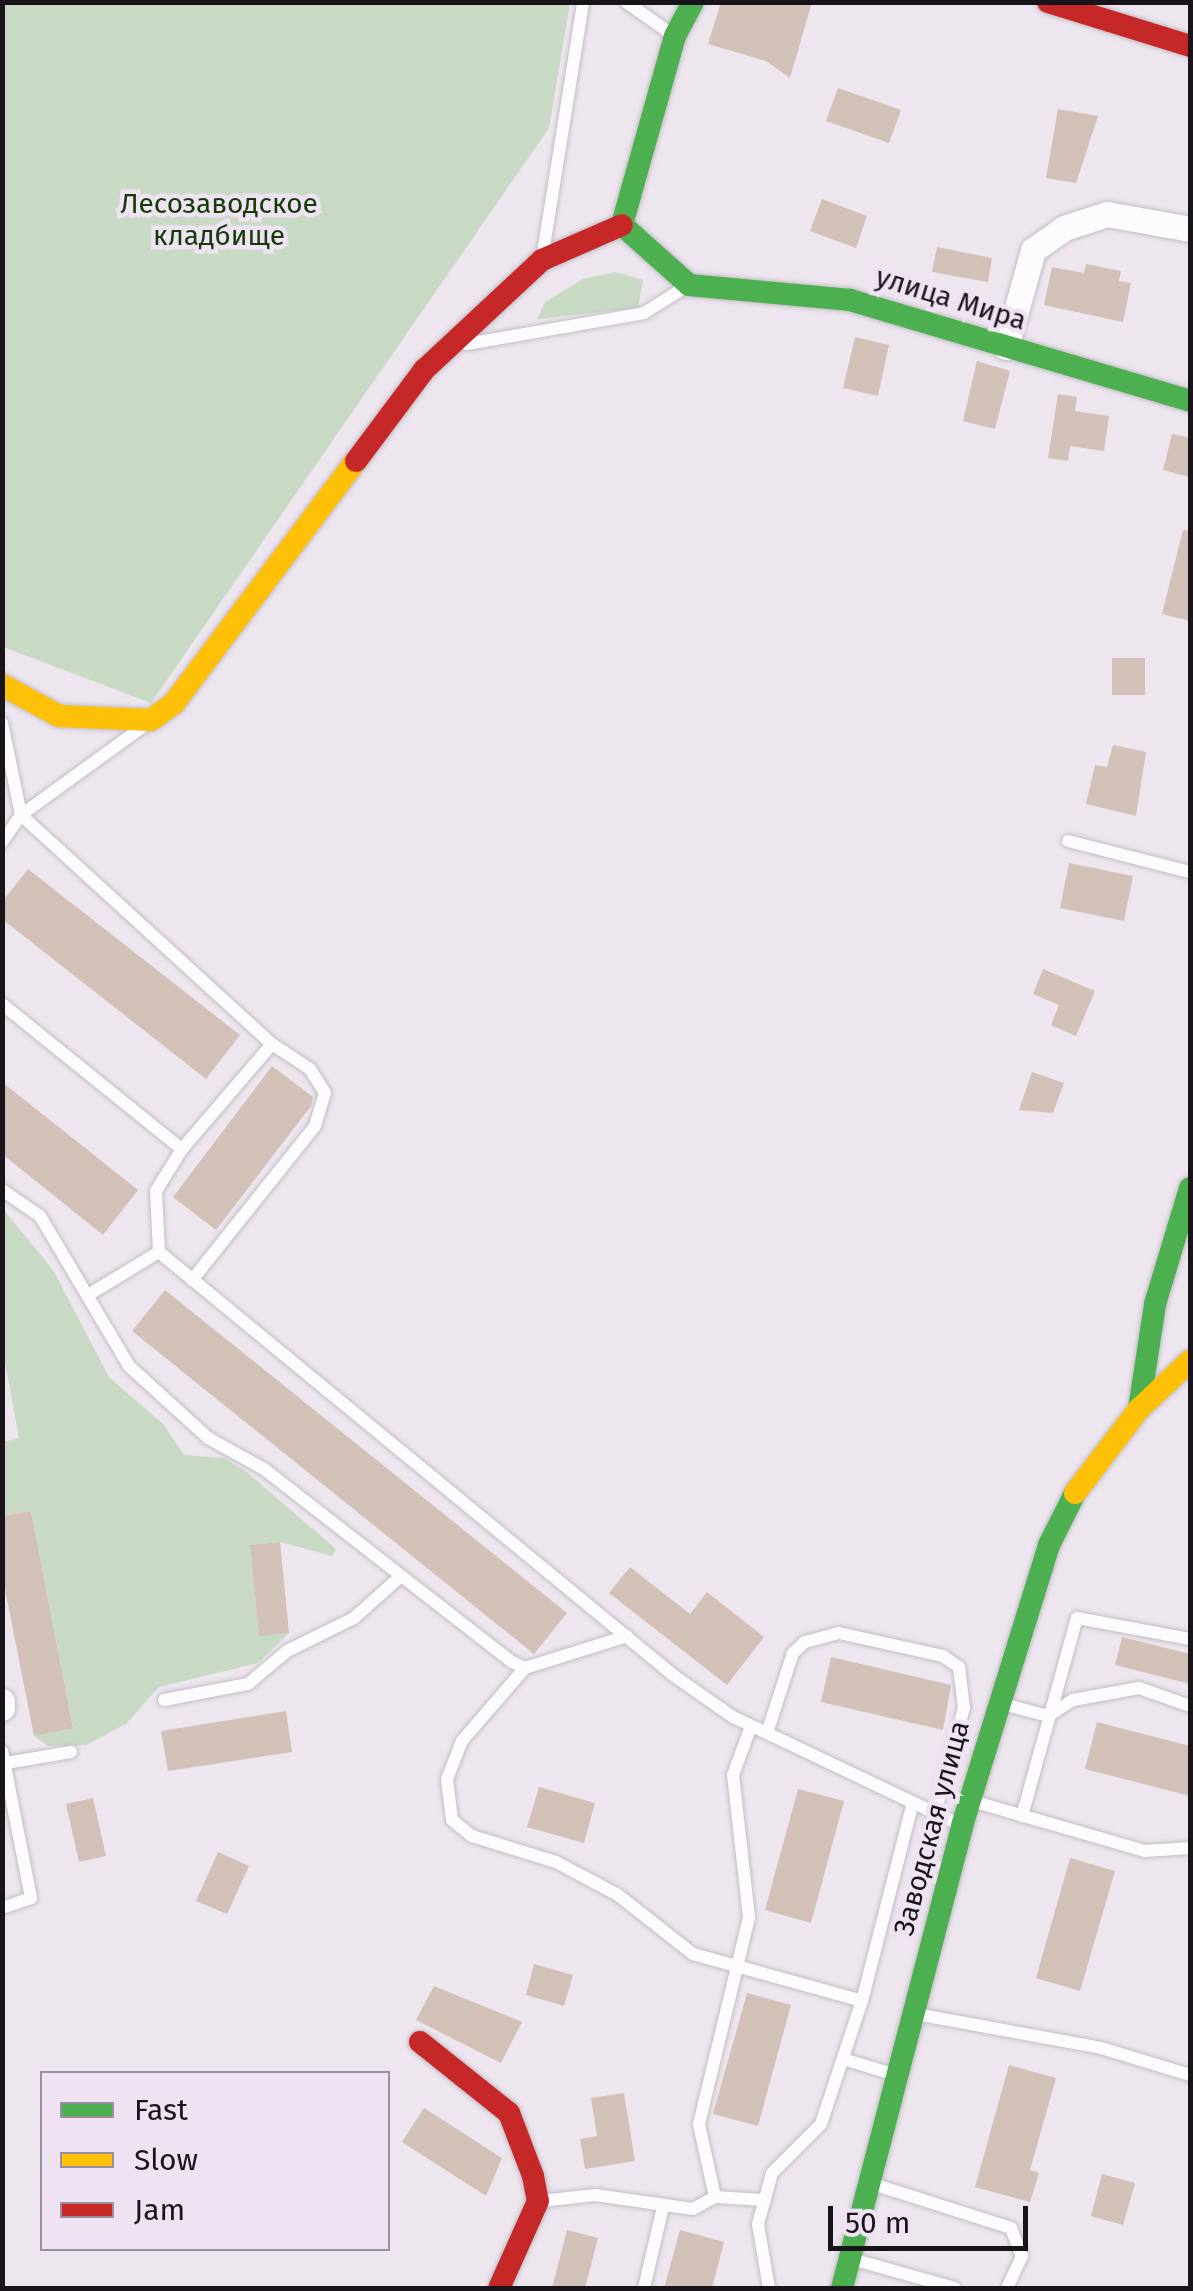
<!DOCTYPE html>
<meta charset="utf-8">
<style>
body{margin:0}
#map{position:relative;width:1193px;height:2291px;overflow:hidden;background:#ede6ef;font-family:"Fira Sans",sans-serif}
div>[style]{position:absolute}
.green>*{inset:0;background:#c8dac4}
.building>*{inset:0;background:#d2c1b6}
.roads{filter:drop-shadow(0 0 2px #c3bec5) drop-shadow(0 0 2px #c3bec5)}
.lane>*{height:12px;margin:-6px;padding:0 6px;transform-origin:6px;border-radius:6px;background:#fcfbfd}
.street>*{height:25px;margin:-12.5px;padding:0 12.5px;transform-origin:12.5px;border-radius:12.5px;background:#fcfbfd}
.fast>*{height:22px;margin:-11px;padding:0 11px;transform-origin:11px;border-radius:11px;background:#4caf50}
.slow>*{height:22px;margin:-11px;padding:0 11px;transform-origin:11px;border-radius:11px;background:#ffc107}
.jam>*{height:22px;margin:-11px;padding:0 11px;transform-origin:11px;border-radius:11px;background:#c62828}
span{translate:-50% -50%;white-space:nowrap;text-align:center;line-height:1.15;-webkit-text-stroke:9px #eee2f3;paint-order:stroke}
.park-label{font-size:28px;color:#123b06}
.street-label{font-size:28px;color:#18141a}
.frame{position:absolute;inset:0;border:5px solid #18141a;pointer-events:none}
.legend{position:absolute;left:40px;top:2071px;width:350px;height:180px;box-sizing:border-box;background:#eee2f3;border:2px solid #98909c;margin:0;padding:12px 18px;list-style:none;font-size:30px;color:#18141a}
.legend li{display:flex;align-items:center;gap:20px;height:50px}
.legend b{width:50px;border:2px solid #98909c}
.scale{position:absolute;left:828px;top:2206px;width:200px;height:45px;box-sizing:border-box;border:5px solid #18141a;border-top:0;padding-left:12px;font-size:30px;line-height:35px;white-space:nowrap;color:#18141a;-webkit-text-stroke:8px #eee2f3;paint-order:stroke}
</style>
<div id="map">
<div class="green">
<i style="clip-path:polygon(2px 3px,570px 3px,549px 128px,151px 703px,3px 647px)"></i>
<i style="clip-path:polygon(615px 272px,643px 280px,638px 308px,537px 319px,545px 302px,583px 279px)"></i>
<i style="clip-path:polygon(2px 1208px,53px 1270px,109px 1377px,164px 1425px,184px 1455px,224px 1458px,248px 1473px,336px 1549px,332px 1556px,280px 1542px,250px 1545px,259px 1635px,289px 1633px,258px 1663px,159px 1687px,126px 1724px,86px 1745px,48px 1746px,34px 1736px,73px 1727px,31px 1511px,3px 1516px,3px 1442px,19px 1438px,3px 1351px)"></i>
</div>
<div class="building">
<i style="clip-path:polygon(721px 2px,812px 2px,790px 78px,766px 61px,708px 44px)"></i>
<i style="clip-path:polygon(838px 88px,901px 110px,889px 143px,826px 121px)"></i>
<i style="clip-path:polygon(1058px 109px,1098px 116px,1076px 183px,1046px 178px)"></i>
<i style="clip-path:polygon(822px 199px,867px 216px,856px 248px,810px 231px)"></i>
<i style="clip-path:polygon(937px 247px,992px 258px,988px 282px,932px 272px)"></i>
<i style="clip-path:polygon(1086px 264px,1121px 271px,1119px 281px,1131px 283px,1123px 322px,1044px 305px,1052px 267px,1084px 273px)"></i>
<i style="clip-path:polygon(855px 337px,889px 345px,878px 396px,843px 388px)"></i>
<i style="clip-path:polygon(977px 361px,1010px 371px,995px 429px,963px 421px)"></i>
<i style="clip-path:polygon(1058px 394px,1077px 397px,1075px 411px,1109px 416px,1104px 451px,1070px 446px,1068px 461px,1048px 458px)"></i>
<i style="clip-path:polygon(1172px 434px,1190px 438px,1190px 477px,1163px 470px)"></i>
<i style="clip-path:polygon(1183px 530px,1190px 531px,1190px 621px,1162px 614px)"></i>
<i style="clip-path:polygon(1112px 658px,1145px 658px,1145px 695px,1112px 695px)"></i>
<i style="clip-path:polygon(1113px 745px,1146px 752px,1136px 816px,1086px 804px,1095px 765px,1107px 767px)"></i>
<i style="clip-path:polygon(1069px 863px,1133px 876px,1124px 921px,1060px 908px)"></i>
<i style="clip-path:polygon(28px 869px,240px 1035px,206px 1079px,2px 919px,2px 902px)"></i>
<i style="clip-path:polygon(1043px 969px,1095px 991px,1076px 1036px,1051px 1025px,1059px 1005px,1033px 994px)"></i>
<i style="clip-path:polygon(272px 1066px,313px 1097px,311px 1106px,216px 1230px,173px 1197px)"></i>
<i style="clip-path:polygon(1032px 1072px,1064px 1083px,1053px 1113px,1019px 1110px)"></i>
<i style="clip-path:polygon(2px 1082px,138px 1190px,103px 1235px,2px 1154px)"></i>
<i style="clip-path:polygon(165px 1290px,567px 1613px,534px 1654px,132px 1331px)"></i>
<i style="clip-path:polygon(31px 1511px,73px 1728px,34px 1736px,2px 1574px,2px 1516px)"></i>
<i style="clip-path:polygon(280px 1542px,289px 1633px,259px 1636px,250px 1545px)"></i>
<i style="clip-path:polygon(630px 1567px,690px 1614px,707px 1592px,764px 1637px,727px 1685px,609px 1593px)"></i>
<i style="clip-path:polygon(1122px 1637px,1190px 1654px,1190px 1684px,1115px 1665px)"></i>
<i style="clip-path:polygon(831px 1657px,951px 1685px,943px 1730px,821px 1702px)"></i>
<i style="clip-path:polygon(286px 1711px,292px 1752px,168px 1771px,161px 1731px)"></i>
<i style="clip-path:polygon(1097px 1722px,1190px 1746px,1190px 1796px,1085px 1769px)"></i>
<i style="clip-path:polygon(539px 1787px,595px 1803px,584px 1843px,527px 1827px)"></i>
<i style="clip-path:polygon(798px 1789px,844px 1801px,811px 1923px,765px 1910px)"></i>
<i style="clip-path:polygon(93px 1798px,106px 1856px,79px 1862px,66px 1804px)"></i>
<i style="clip-path:polygon(218px 1852px,249px 1866px,227px 1914px,196px 1901px)"></i>
<i style="clip-path:polygon(1070px 1858px,1115px 1871px,1080px 1991px,1036px 1978px)"></i>
<i style="clip-path:polygon(534px 1964px,573px 1975px,564px 2006px,526px 1995px)"></i>
<i style="clip-path:polygon(434px 1986px,522px 2022px,501px 2063px,416px 2020px)"></i>
<i style="clip-path:polygon(747px 1993px,791px 2005px,758px 2126px,713px 2114px)"></i>
<i style="clip-path:polygon(1009px 2065px,1056px 2078px,1030px 2170px,1039px 2173px,1030px 2202px,975px 2187px)"></i>
<i style="clip-path:polygon(624px 2093px,635px 2161px,585px 2169px,580px 2139px,597px 2136px,591px 2098px)"></i>
<i style="clip-path:polygon(424px 2108px,502px 2158px,486px 2196px,402px 2142px)"></i>
<i style="clip-path:polygon(1102px 2174px,1135px 2183px,1123px 2225px,1091px 2216px)"></i>
<i style="clip-path:polygon(567px 2230px,598px 2238px,585px 2288px,552px 2288px)"></i>
<i style="clip-path:polygon(680px 2230px,724px 2242px,712px 2288px,664px 2288px)"></i>
</div>
<div class="roads">
<div class="lane">
<i style="left:626px;top:2px;width:57px;rotate:35.1deg"></i>
<i style="left:543px;top:253px;width:254px;rotate:-80.9deg"></i>
<i style="left:467px;top:344px;width:180px;rotate:-9.9deg"></i>
<i style="left:644px;top:313px;width:51px;rotate:-32.1deg"></i>
<i style="left:2px;top:723px;width:94px;rotate:78.3deg"></i>
<i style="left:21px;top:815px;width:148px;rotate:-35.9deg"></i>
<i style="left:1068px;top:841px;width:126px;rotate:14.3deg"></i>
<i style="left:2px;top:842px;width:33px;rotate:-55deg"></i>
<i style="left:21px;top:815px;width:340px;rotate:42.4deg"></i>
<i style="left:2px;top:1004px;width:231px;rotate:38.9deg"></i>
<i style="left:2px;top:1190px;width:46px;rotate:34.4deg"></i>
<i style="left:40px;top:1216px;width:174px;rotate:59.3deg"></i>
<i style="left:129px;top:1366px;width:107px;rotate:42.3deg"></i>
<i style="left:208px;top:1438px;width:64px;rotate:29deg"></i>
<i style="left:264px;top:1469px;width:314px;rotate:37.9deg"></i>
<i style="left:512px;top:1662px;width:14px;rotate:25deg"></i>
<i style="left:525px;top:1668px;width:107px;rotate:-17.4deg"></i>
<i style="left:159px;top:1252px;width:61px;rotate:-92.8deg"></i>
<i style="left:156px;top:1191px;width:49px;rotate:-58.2deg"></i>
<i style="left:182px;top:1149px;width:138px;rotate:-49.4deg"></i>
<i style="left:272px;top:1044px;width:45px;rotate:33.3deg"></i>
<i style="left:310px;top:1069px;width:28px;rotate:58deg"></i>
<i style="left:325px;top:1093px;width:34px;rotate:107deg"></i>
<i style="left:315px;top:1126px;width:197px;rotate:128.6deg"></i>
<i style="left:88px;top:1295px;width:83px;rotate:-31.2deg"></i>
<i style="left:159px;top:1252px;width:666px;rotate:39.45deg"></i>
<i style="left:673px;top:1675px;width:73px;rotate:35deg"></i>
<i style="left:733px;top:1717px;width:251px;rotate:25.4deg"></i>
<i style="left:525px;top:1668px;width:96px;rotate:130.8deg"></i>
<i style="left:462px;top:1741px;width:41px;rotate:111.5deg"></i>
<i style="left:447px;top:1779px;width:41px;rotate:83deg"></i>
<i style="left:452px;top:1820px;width:26px;rotate:39deg"></i>
<i style="left:472px;top:1836px;width:88px;rotate:17.2deg"></i>
<i style="left:556px;top:1862px;width:70px;rotate:28deg"></i>
<i style="left:618px;top:1895px;width:95px;rotate:38.2deg"></i>
<i style="left:693px;top:1954px;width:175px;rotate:15.5deg"></i>
<i style="left:862px;top:2001px;width:204px;rotate:-75.6deg"></i>
<i style="left:164px;top:1700px;width:86px;rotate:-10.8deg"></i>
<i style="left:248px;top:1684px;width:51px;rotate:-40.2deg"></i>
<i style="left:287px;top:1651px;width:75px;rotate:-26.2deg"></i>
<i style="left:354px;top:1618px;width:63px;rotate:-41.8deg"></i>
<i style="left:1003px;top:1704px;width:47px;rotate:14.9deg"></i>
<i style="left:1048px;top:1716px;width:30px;rotate:-33deg"></i>
<i style="left:1073px;top:1700px;width:67px;rotate:-10.3deg"></i>
<i style="left:1139px;top:1688px;width:54px;rotate:19.4deg"></i>
<i style="left:767px;top:1733px;width:84px;rotate:-72deg"></i>
<i style="left:793px;top:1653px;width:16px;rotate:-43deg"></i>
<i style="left:805px;top:1642px;width:35px;rotate:-15deg"></i>
<i style="left:839px;top:1633px;width:107px;rotate:12.5deg"></i>
<i style="left:943px;top:1656px;width:19px;rotate:35deg"></i>
<i style="left:959px;top:1667px;width:41px;rotate:83deg"></i>
<i style="left:964px;top:1708px;width:109px;rotate:105.4deg"></i>
<i style="left:2px;top:1751px;width:150px;rotate:78.8deg"></i>
<i style="left:31px;top:1898px;width:31px;rotate:161deg"></i>
<i style="left:6px;top:1763px;width:66px;rotate:-9.6deg"></i>
<i style="left:972px;top:1801px;width:180px;rotate:16.1deg"></i>
<i style="left:1145px;top:1851px;width:45px;rotate:-3.8deg"></i>
<i style="left:1022px;top:1816px;width:205px;rotate:-74.5deg"></i>
<i style="left:1077px;top:1618px;width:115px;rotate:10.5deg"></i>
<i style="left:916px;top:2014px;width:188px;rotate:10.4deg"></i>
<i style="left:1101px;top:2048px;width:93px;rotate:16.9deg"></i>
<i style="left:843px;top:2059px;width:52px;rotate:16.7deg"></i>
<i style="left:873px;top:2184px;width:145px;rotate:17.7deg"></i>
<i style="left:1011px;top:2228px;width:30px;rotate:69deg"></i>
<i style="left:1022px;top:2256px;width:35px;rotate:115deg"></i>
<i style="left:715px;top:2197px;width:75px;rotate:-102.4deg"></i>
<i style="left:699px;top:2124px;width:213px;rotate:-76.4deg"></i>
<i style="left:749px;top:1917px;width:143px;rotate:-96.4deg"></i>
<i style="left:733px;top:1775px;width:52px;rotate:-69.8deg"></i>
<i style="left:541px;top:2201px;width:54px;rotate:-6.3deg"></i>
<i style="left:595px;top:2195px;width:99px;rotate:8.1deg"></i>
<i style="left:693px;top:2209px;width:25px;rotate:-29deg"></i>
<i style="left:715px;top:2197px;width:50px;rotate:3.4deg"></i>
<i style="left:852px;top:2259px;width:107px;rotate:15.7deg"></i>
<i style="left:644px;top:2288px;width:83px;rotate:-76.8deg"></i>
<i style="left:769px;top:2288px;width:65px;rotate:-99.8deg"></i>
<i style="left:758px;top:2224px;width:53px;rotate:-74.6deg"></i>
<i style="left:772px;top:2173px;width:69px;rotate:-45deg"></i>
<i style="left:821px;top:2124px;width:130px;rotate:-71.6deg"></i>
</div>
<div class="street">
<i style="left:1006px;top:347px;width:101px;rotate:-74.4deg"></i>
<i style="left:1033px;top:250px;width:38px;rotate:-35deg"></i>
<i style="left:1064px;top:228px;width:45px;rotate:-18deg"></i>
<i style="left:1107px;top:214px;width:84px;rotate:10.2deg"></i>
<i style="left:2px;top:1701px;width:7px;rotate:90deg"></i>
</div>
<div class="fast">
<i style="left:693px;top:2px;width:38px;rotate:118deg"></i>
<i style="left:675px;top:36px;width:196px;rotate:105.7deg"></i>
<i style="left:622px;top:225px;width:90px;rotate:41.8deg"></i>
<i style="left:689px;top:285px;width:162px;rotate:5.3deg"></i>
<i style="left:850px;top:300px;width:355px;rotate:16.5deg"></i>
<i style="left:1139px;top:1409px;width:106px;rotate:-81.3deg"></i>
<i style="left:1155px;top:1304px;width:121px;rotate:-73.2deg"></i>
<i style="left:842px;top:2288px;width:477px;rotate:-75.4deg"></i>
<i style="left:962px;top:1826px;width:294px;rotate:-72.8deg"></i>
<i style="left:1049px;top:1545px;width:58px;rotate:-63.4deg"></i>
</div>
<div class="slow">
<i style="left:2px;top:685px;width:65px;rotate:28.5deg"></i>
<i style="left:59px;top:716px;width:92px;rotate:2.5deg"></i>
<i style="left:151px;top:720px;width:29px;rotate:-36deg"></i>
<i style="left:174px;top:703px;width:303px;rotate:-53.1deg"></i>
<i style="left:1075px;top:1493px;width:106px;rotate:-52.7deg"></i>
<i style="left:1139px;top:1409px;width:70px;rotate:-43.3deg"></i>
</div>
<div class="jam">
<i style="left:1048px;top:2px;width:149px;rotate:17.2deg"></i>
<i style="left:356px;top:461px;width:114px;rotate:-53.2deg"></i>
<i style="left:424px;top:370px;width:161px;rotate:-43deg"></i>
<i style="left:542px;top:260px;width:87px;rotate:-23.6deg"></i>
<i style="left:420px;top:2042px;width:114px;rotate:38.6deg"></i>
<i style="left:509px;top:2113px;width:67px;rotate:69.1deg"></i>
<i style="left:533px;top:2176px;width:25px;rotate:79deg"></i>
<i style="left:538px;top:2201px;width:95px;rotate:114.1deg"></i>
</div>
</div>
<div class="park-label">
<span style="left:219px;top:220px">Лесозаводское<br>кладбище</span>
</div>
<div class="street-label">
<span style="left:951px;top:299px;rotate:17deg">улица Мира</span>
<span style="left:932px;top:1828px;rotate:-75deg">Заводская улица</span>
</div>
<div class="frame"></div>
<ul class="legend">
<li><b style="height:12px;background:#4caf50"></b>Fast</li>
<li><b style="height:12px;background:#ffc107"></b>Slow</li>
<li><b style="height:12px;background:#c62828"></b>Jam</li>
</ul>
<div class="scale">50 m</div>
</div>
